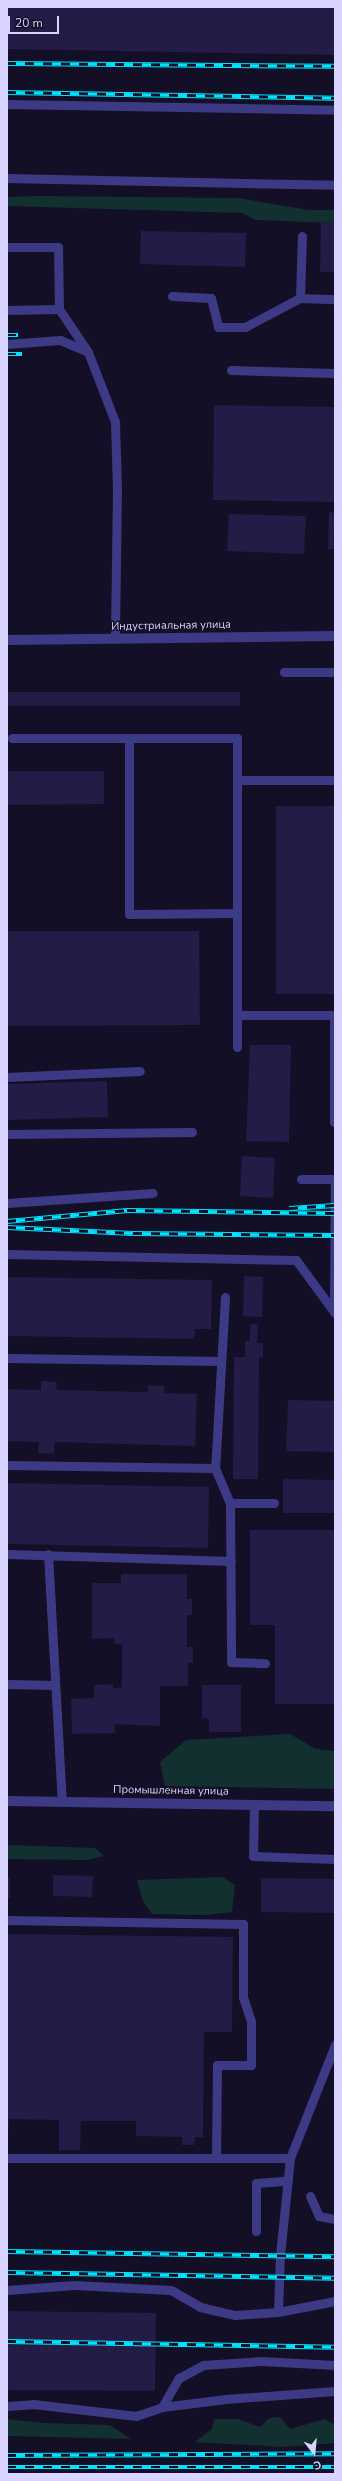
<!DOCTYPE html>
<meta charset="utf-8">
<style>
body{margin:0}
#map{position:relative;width:342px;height:2481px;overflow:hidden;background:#130f26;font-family:"Nunito Sans",sans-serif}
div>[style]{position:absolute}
.green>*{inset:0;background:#12302f}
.building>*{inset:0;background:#241b47}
.lane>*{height:9px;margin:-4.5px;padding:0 4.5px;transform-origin:4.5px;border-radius:4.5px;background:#3d3a85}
.street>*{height:10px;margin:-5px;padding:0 5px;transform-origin:5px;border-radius:5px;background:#3d3a85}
.rail>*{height:4.5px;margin-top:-2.25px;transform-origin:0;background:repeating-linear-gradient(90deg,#130f26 0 9px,#00e5ff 0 18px);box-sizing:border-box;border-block:1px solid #00e5ff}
span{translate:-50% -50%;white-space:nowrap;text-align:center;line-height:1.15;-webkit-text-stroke:3px #130f26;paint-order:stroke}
.street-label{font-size:11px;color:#d9d4ff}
.frame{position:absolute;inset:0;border:8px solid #d9d4ff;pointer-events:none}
.north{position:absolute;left:294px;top:2433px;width:40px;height:40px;-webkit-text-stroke:3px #130f26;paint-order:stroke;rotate:164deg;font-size:11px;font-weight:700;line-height:16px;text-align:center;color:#d9d4ff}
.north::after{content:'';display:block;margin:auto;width:14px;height:18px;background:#d9d4ff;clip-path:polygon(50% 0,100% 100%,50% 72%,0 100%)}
.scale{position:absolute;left:8px;top:16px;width:51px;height:18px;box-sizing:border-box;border:2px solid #d9d4ff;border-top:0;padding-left:5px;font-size:12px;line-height:14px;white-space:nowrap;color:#d9d4ff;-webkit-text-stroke:3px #130f26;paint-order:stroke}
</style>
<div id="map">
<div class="green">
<i style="clip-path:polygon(37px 196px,238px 198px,309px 210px,335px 210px,335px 223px,256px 220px,242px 213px,7px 206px,7px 197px)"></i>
<i style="clip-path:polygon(290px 1734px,316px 1749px,335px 1751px,335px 1789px,165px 1786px,160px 1762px,186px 1740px)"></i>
<i style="clip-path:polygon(7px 1845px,95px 1848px,104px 1856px,87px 1860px,7px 1859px)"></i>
<i style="clip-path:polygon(222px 1877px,235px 1885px,232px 1912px,206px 1915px,152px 1914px,143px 1901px,137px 1880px)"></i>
<i style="clip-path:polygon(280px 2417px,290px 2429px,325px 2419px,335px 2425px,335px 2443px,285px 2447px,195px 2442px,212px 2429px,214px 2419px,238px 2419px,260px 2427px,269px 2418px)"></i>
<i style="clip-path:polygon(7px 2419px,44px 2423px,110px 2425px,131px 2439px,7px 2436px)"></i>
</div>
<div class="building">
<i style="clip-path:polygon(7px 7px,335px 7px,335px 55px,7px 49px)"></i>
<i style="clip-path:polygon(321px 223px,335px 223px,335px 272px,320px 272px)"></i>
<i style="clip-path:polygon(141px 231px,246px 233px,245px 267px,140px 264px)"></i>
<i style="clip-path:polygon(214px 405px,335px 407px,335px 502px,213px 500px)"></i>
<i style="clip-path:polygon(329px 512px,335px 513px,335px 549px,328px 549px)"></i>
<i style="clip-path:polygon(229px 514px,306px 516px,304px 554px,227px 551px)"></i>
<i style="clip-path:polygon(7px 692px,240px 692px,240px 706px,7px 706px)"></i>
<i style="clip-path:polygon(7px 771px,104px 771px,104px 804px,7px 805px)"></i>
<i style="clip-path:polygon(276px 806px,335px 806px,335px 994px,276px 994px)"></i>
<i style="clip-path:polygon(7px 931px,199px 931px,200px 1025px,7px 1026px)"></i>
<i style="clip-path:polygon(250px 1045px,291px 1045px,289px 1142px,246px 1141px)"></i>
<i style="clip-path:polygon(107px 1081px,108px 1117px,7px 1120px,7px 1084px)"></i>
<i style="clip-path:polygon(242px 1156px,275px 1158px,273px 1198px,240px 1196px)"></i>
<i style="clip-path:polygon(244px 1276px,263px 1277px,262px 1317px,243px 1316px)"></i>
<i style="clip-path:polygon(7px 1277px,212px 1280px,211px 1329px,195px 1329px,194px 1339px,7px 1336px)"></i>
<i style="clip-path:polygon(250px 1324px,258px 1324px,257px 1343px,263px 1343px,263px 1357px,259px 1357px,258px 1479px,233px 1479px,234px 1357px,245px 1357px,245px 1341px,250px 1341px)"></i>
<i style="clip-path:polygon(41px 1381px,57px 1382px,56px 1390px,148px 1392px,148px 1385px,164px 1386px,164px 1393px,197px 1394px,195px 1446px,55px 1442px,54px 1454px,38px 1453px,39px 1442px,7px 1441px,7px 1389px,41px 1390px)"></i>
<i style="clip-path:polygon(288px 1400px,335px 1401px,335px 1452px,286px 1451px)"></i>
<i style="clip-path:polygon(283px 1479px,335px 1480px,335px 1513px,283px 1513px)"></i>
<i style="clip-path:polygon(7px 1483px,209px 1487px,208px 1548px,7px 1544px)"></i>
<i style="clip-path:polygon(250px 1530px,335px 1530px,335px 1704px,275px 1704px,275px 1625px,250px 1625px)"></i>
<i style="clip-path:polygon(121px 1574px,187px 1574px,187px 1599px,192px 1599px,192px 1615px,187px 1615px,187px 1647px,193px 1647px,193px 1663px,188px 1663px,188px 1686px,160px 1686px,160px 1726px,115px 1724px,115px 1733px,72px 1734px,71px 1699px,94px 1698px,94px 1685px,113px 1684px,113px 1688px,122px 1687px,122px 1644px,114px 1644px,114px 1638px,92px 1639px,92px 1583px,121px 1583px)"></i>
<i style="clip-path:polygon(202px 1685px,241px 1685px,241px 1732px,209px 1732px,209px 1719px,202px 1718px)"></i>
<i style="clip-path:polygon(53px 1875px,93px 1876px,92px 1897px,53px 1896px)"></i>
<i style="clip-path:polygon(7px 1877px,10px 1877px,10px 1898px,7px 1898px)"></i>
<i style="clip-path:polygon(261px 1878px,335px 1879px,335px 1913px,261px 1912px)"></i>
<i style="clip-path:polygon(7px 1934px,233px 1937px,232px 2032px,204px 2032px,203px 2137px,195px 2137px,194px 2145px,182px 2145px,182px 2137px,136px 2136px,136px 2121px,81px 2121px,80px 2150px,59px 2150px,59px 2120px,9px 2119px,7px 2144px)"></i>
<i style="clip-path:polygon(7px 2311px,156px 2313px,155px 2391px,7px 2390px)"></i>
</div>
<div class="lane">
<i style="left:7px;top:104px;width:328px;rotate:1deg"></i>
<i style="left:7px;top:178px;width:328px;rotate:1.2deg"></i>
<i style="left:7px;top:247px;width:51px"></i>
<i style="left:58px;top:247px;width:62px;rotate:89.1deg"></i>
<i style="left:172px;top:296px;width:39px;rotate:3deg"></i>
<i style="left:211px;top:298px;width:30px;rotate:76deg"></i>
<i style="left:218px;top:327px;width:27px"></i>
<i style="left:245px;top:327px;width:62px;rotate:-27.8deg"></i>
<i style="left:300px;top:298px;width:35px;rotate:2deg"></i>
<i style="left:300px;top:298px;width:62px;rotate:-88.2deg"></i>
<i style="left:7px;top:310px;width:52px;rotate:-1.1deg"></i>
<i style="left:59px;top:309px;width:52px;rotate:56deg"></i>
<i style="left:88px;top:352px;width:75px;rotate:68.9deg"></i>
<i style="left:115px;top:422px;width:68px;rotate:88.3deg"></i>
<i style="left:117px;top:490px;width:148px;rotate:90.8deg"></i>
<i style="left:7px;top:344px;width:53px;rotate:-4.3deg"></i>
<i style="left:60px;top:340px;width:30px;rotate:23deg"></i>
<i style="left:231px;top:370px;width:104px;rotate:1.7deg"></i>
<i style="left:284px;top:672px;width:51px"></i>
<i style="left:12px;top:738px;width:225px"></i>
<i style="left:237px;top:738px;width:309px;rotate:90deg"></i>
<i style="left:129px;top:738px;width:176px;rotate:90deg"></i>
<i style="left:129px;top:914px;width:108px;rotate:-0.5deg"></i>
<i style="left:237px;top:780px;width:98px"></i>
<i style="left:237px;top:1015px;width:98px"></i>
<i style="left:334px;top:1015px;width:107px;rotate:90deg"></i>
<i style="left:7px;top:1077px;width:133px;rotate:-2.6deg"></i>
<i style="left:7px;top:1134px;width:185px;rotate:-0.6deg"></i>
<i style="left:301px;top:1179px;width:34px"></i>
<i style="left:7px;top:1203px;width:146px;rotate:-3.9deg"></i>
<i style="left:7px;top:1254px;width:289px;rotate:1.2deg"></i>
<i style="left:296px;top:1260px;width:66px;rotate:53.7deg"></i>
<i style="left:225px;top:1297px;width:171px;rotate:93.3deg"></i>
<i style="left:215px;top:1468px;width:38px;rotate:67deg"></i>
<i style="left:230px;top:1503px;width:159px;rotate:89.6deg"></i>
<i style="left:231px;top:1662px;width:34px;rotate:2deg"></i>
<i style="left:334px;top:1312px;width:133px;rotate:-89.6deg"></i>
<i style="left:7px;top:1358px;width:214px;rotate:0.8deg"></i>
<i style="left:7px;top:1465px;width:208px;rotate:0.8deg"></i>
<i style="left:230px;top:1503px;width:44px"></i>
<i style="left:7px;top:1554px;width:224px;rotate:1.8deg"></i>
<i style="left:48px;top:1554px;width:247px;rotate:86.8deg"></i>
<i style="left:7px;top:1684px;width:48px;rotate:1.2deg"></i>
<i style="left:254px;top:1805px;width:51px;rotate:91.1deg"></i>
<i style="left:253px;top:1856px;width:82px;rotate:2.1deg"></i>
<i style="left:7px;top:1920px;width:236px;rotate:1deg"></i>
<i style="left:243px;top:1924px;width:73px;rotate:90deg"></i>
<i style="left:243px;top:1997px;width:26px;rotate:72deg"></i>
<i style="left:251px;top:2022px;width:43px;rotate:90deg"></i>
<i style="left:251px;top:2065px;width:34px;rotate:180deg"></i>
<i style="left:217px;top:2065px;width:93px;rotate:90.6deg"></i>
<i style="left:7px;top:2158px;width:283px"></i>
<i style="left:310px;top:2196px;width:22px;rotate:66deg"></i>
<i style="left:319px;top:2216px;width:16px;rotate:11deg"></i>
<i style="left:256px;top:2231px;width:48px;rotate:-90deg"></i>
<i style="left:256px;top:2183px;width:32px;rotate:-4deg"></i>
<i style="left:7px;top:2290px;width:67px;rotate:-4.3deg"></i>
<i style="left:74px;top:2285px;width:97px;rotate:3deg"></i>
<i style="left:171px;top:2290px;width:34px;rotate:30deg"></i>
<i style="left:200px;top:2307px;width:36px;rotate:13deg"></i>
<i style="left:235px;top:2315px;width:43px;rotate:-4deg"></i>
<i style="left:278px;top:2312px;width:58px;rotate:-10.9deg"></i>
<i style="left:278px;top:2312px;width:57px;rotate:-88deg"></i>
<i style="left:280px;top:2255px;width:98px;rotate:-84.1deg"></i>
<i style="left:290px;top:2158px;width:122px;rotate:-68.3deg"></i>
<i style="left:7px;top:2406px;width:26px;rotate:-4deg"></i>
<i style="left:33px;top:2404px;width:104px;rotate:6.6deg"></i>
<i style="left:136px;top:2416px;width:28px;rotate:-19deg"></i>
<i style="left:162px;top:2407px;width:34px;rotate:-60deg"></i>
<i style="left:179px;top:2378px;width:27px;rotate:-28deg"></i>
<i style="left:203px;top:2365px;width:58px;rotate:-3.9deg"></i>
<i style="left:261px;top:2361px;width:74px;rotate:3.1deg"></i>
<i style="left:162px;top:2407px;width:64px;rotate:-7.2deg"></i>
<i style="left:225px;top:2399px;width:110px;rotate:-4.2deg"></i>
</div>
<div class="street">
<i style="left:7px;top:640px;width:328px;rotate:-0.7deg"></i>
<i style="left:7px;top:1801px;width:328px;rotate:0.9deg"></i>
</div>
<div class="rail">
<i style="left:7px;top:63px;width:328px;rotate:0.5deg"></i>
<i style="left:7px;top:92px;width:328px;rotate:1deg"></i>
<i style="left:7px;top:335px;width:11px"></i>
<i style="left:7px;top:354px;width:15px"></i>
<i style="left:289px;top:1208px;width:46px;rotate:-3.7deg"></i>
<i style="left:7px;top:1221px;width:121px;rotate:-5.2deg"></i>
<i style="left:127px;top:1210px;width:208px;rotate:0.8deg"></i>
<i style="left:7px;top:1227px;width:126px;rotate:2.7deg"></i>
<i style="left:133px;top:1233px;width:202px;rotate:0.6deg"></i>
<i style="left:7px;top:2251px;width:328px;rotate:0.9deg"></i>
<i style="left:7px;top:2272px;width:328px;rotate:1deg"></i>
<i style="left:7px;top:2341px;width:328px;rotate:1deg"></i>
<i style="left:7px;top:2455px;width:328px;rotate:-0.3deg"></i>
<i style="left:7px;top:2467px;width:328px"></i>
</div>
<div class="street-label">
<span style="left:171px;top:626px;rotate:-1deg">Индустриальная улица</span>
<span style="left:171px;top:1791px;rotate:1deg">Промышленная улица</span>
</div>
<div class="frame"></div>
<div class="north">С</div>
<div class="scale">20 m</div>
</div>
